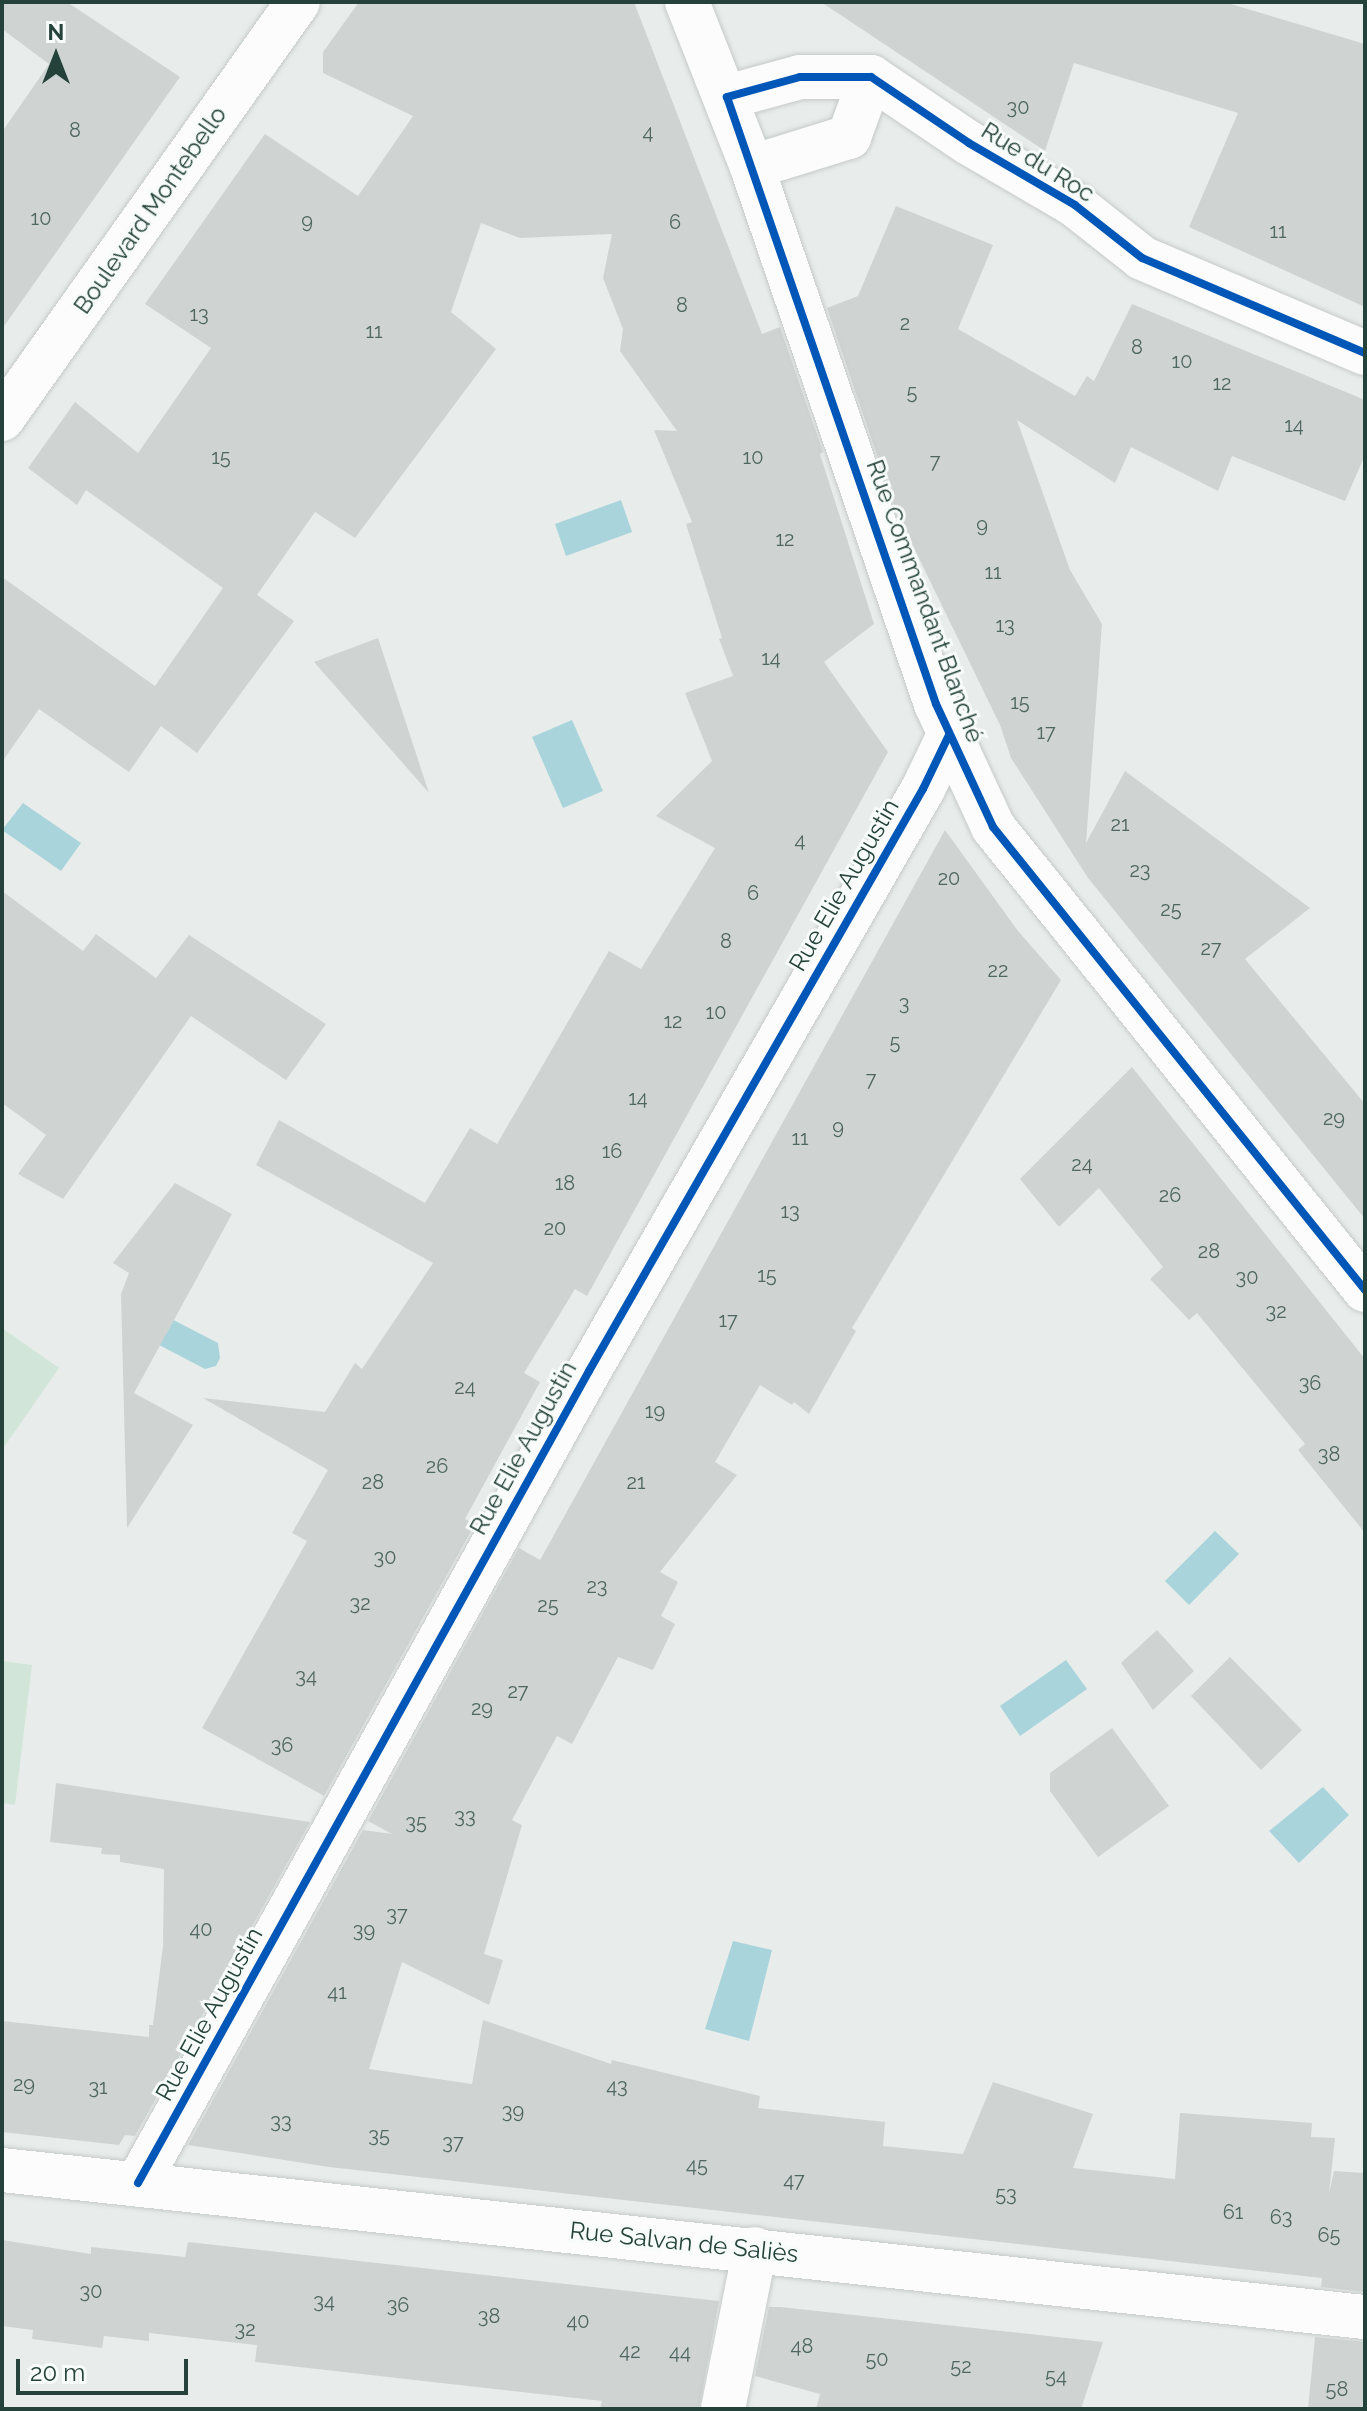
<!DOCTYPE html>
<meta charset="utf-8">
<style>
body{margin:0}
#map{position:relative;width:1367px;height:2411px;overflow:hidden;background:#e8edeb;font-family:Raleway,sans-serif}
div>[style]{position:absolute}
.green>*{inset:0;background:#d1e6d8}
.water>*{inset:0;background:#a9d4db}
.building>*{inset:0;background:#cfd4d2}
.roads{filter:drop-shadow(0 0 2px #c5cac8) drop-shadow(0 0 2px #c5cac8)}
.minor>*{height:44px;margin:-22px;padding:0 22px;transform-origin:22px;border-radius:22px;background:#fcfcfc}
.secondary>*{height:44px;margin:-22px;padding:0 22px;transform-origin:22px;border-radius:22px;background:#fcfcfc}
.cycleway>*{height:8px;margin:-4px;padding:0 4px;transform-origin:4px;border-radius:4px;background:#0057b8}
span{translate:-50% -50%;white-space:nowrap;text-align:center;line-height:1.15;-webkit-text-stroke:6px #f7fbf9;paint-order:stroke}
.number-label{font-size:20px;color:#506761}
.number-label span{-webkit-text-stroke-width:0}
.street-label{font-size:24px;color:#24423a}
.frame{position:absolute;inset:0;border:4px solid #24423a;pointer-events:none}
.north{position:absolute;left:16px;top:16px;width:80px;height:80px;-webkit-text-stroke:6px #f7fbf9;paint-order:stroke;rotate:0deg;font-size:22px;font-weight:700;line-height:32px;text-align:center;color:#24423a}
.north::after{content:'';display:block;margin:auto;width:28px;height:36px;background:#24423a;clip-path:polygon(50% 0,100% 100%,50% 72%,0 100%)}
.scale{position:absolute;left:16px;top:2359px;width:172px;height:36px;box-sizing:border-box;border:4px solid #24423a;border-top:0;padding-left:10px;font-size:24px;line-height:28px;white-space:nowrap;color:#24423a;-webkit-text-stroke:6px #f7fbf9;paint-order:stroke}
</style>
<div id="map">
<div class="green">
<i style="clip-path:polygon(2px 1328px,59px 1368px,2px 1450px)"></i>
<i style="clip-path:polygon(2px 1661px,32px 1665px,15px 1805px,2px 1803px)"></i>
</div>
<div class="water">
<i style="clip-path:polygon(621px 500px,632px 532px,566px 556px,555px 524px)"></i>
<i style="clip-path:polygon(572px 720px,603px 791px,563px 808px,532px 737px)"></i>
<i style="clip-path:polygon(23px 803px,81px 843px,61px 871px,2px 830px)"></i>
<i style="clip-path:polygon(156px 1311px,218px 1343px,220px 1358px,216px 1366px,205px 1369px,142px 1336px)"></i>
<i style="clip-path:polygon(1215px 1531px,1239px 1554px,1189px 1605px,1165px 1581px)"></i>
<i style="clip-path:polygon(1066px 1660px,1087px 1689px,1020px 1736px,1000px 1706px)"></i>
<i style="clip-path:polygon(1323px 1787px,1349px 1815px,1299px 1863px,1269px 1831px)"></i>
<i style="clip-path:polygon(733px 1941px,772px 1950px,749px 2041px,705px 2029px)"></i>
</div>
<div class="building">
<i style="clip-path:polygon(2px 2px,67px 2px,180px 77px,2px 329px,2px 132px,49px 64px,2px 29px)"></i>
<i style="clip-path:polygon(359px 2px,634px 2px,762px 334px,780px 327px,823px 452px,820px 454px,874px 624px,824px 662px,888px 752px,587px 1296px,575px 1289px,524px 1373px,540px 1382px,465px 1519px,475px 1524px,324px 1796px,202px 1728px,307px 1541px,292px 1533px,328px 1470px,203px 1398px,325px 1412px,355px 1363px,362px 1369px,433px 1263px,256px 1165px,279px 1120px,425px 1203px,470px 1128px,497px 1144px,609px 951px,641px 969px,715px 848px,656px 816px,712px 761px,685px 693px,733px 676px,719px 639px,722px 638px,686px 524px,692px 522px,654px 430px,677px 431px,620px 351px,623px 329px,603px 278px,612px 234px,520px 238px,481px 223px,451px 312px,496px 349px,355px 538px,315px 512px,257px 595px,294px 621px,197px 753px,161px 726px,129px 772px,39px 709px,2px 762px,2px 577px,155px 686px,223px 588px,86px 490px,77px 505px,28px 468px,75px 402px,138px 453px,211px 348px,145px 304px,265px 134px,358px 196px,413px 116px,323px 73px,323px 52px)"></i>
<i style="clip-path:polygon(821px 2px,1224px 2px,1365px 44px,1365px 307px,1189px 227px,1238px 113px,1074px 63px,1045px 151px)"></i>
<i style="clip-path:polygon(896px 206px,993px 245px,958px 329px,1075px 396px,1087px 376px,1094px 381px,1132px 304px,1365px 400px,1365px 455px,1345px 501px,1232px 456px,1218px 491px,1131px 447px,1115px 483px,1017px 420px,1070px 570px,1102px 624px,1086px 843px,1125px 771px,1310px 908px,1245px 959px,1365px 1104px,1365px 1219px,1088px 878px,1011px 758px,1000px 725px,896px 511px,827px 308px,858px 296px)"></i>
<i style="clip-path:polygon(378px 638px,429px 793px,314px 662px)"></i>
<i style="clip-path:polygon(945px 830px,1018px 931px,1061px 980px,852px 1328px,856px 1331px,809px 1414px,794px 1402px,792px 1405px,760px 1385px,715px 1462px,737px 1475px,660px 1572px,678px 1582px,661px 1616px,675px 1624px,653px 1670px,618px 1657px,572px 1744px,557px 1736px,512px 1820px,522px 1825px,484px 1954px,503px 1960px,489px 2005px,402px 1962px,369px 2069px,472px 2084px,483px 2020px,611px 2064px,612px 2060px,760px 2096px,758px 2108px,885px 2122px,883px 2146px,963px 2154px,993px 2082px,1093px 2114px,1073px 2168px,1175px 2179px,1180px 2113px,1312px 2123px,1311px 2137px,1335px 2138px,1329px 2193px,1334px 2171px,1365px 2173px,1365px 2292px,1321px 2287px,1322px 2278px,329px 2167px,188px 2145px,363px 1830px,392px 1834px,368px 1821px,519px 1548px,540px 1560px)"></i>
<i style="clip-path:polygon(2px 891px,83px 951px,96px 934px,156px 978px,189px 935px,326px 1024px,286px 1080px,191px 1016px,63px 1199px,18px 1174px,46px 1135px,2px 1103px)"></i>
<i style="clip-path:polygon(1132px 1067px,1365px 1359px,1365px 1533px,1298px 1450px,1305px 1444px,1197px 1313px,1189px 1320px,1150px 1279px,1163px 1267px,1099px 1188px,1059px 1227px,1020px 1179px)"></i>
<i style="clip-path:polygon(175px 1183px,232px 1214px,134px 1393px,193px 1425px,127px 1528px,121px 1294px,129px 1273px,113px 1263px)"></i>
<i style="clip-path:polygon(1157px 1630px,1194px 1671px,1153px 1710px,1121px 1663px)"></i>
<i style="clip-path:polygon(1230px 1657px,1302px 1730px,1261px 1770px,1191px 1696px)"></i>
<i style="clip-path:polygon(1112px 1728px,1169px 1806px,1098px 1857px,1050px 1791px,1050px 1773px)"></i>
<i style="clip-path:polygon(56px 1783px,310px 1822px,135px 2136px,125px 2135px,119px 2145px,2px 2132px,2px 2021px,149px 2037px,149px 2025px,153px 2025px,163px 1946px,164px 1869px,120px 1862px,120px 1855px,101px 1854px,102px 1848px,50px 1842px)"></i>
<i style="clip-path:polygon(2px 2240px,91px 2254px,91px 2247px,185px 2257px,188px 2242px,719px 2301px,699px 2409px,600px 2409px,602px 2401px,255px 2362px,257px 2345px,149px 2333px,149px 2341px,104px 2336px,102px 2348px,32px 2339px,33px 2330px,2px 2326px)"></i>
<i style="clip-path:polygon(769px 2307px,780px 2307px,1103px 2342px,1081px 2409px,816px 2409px,820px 2394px,755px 2376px)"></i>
<i style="clip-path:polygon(1315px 2337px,1365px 2342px,1365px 2409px,1308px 2409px)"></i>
</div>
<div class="roads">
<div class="minor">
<i style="left:687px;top:2px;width:177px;rotate:68.5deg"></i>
<i style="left:752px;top:167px;width:568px;rotate:71.09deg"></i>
<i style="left:936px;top:704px;width:136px;rotate:65.1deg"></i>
<i style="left:993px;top:827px;width:594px;rotate:51.22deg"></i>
<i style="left:727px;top:97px;width:76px;rotate:-15.3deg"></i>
<i style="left:800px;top:77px;width:71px"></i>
<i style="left:871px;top:77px;width:118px;rotate:34deg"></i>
<i style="left:969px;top:143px;width:123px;rotate:30.3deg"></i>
<i style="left:1075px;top:205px;width:85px;rotate:38.3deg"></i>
<i style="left:1142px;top:258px;width:242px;rotate:23.1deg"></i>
<i style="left:752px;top:167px;width:102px;rotate:-17.2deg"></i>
<i style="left:849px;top:137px;width:64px;rotate:-69.9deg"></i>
<i style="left:2px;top:2170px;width:1371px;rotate:6.16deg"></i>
<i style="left:138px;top:2183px;width:929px;rotate:-60.95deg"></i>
<i style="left:589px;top:1371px;width:671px;rotate:-60.15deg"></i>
<i style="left:923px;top:789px;width:60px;rotate:-64.3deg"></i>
<i style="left:723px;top:2409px;width:163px;rotate:-78.7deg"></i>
</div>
<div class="secondary">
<i style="left:2px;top:419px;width:511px;rotate:-54.63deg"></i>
</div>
</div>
<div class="cycleway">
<i style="left:1365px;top:353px;width:242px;rotate:-156.9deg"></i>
<i style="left:1142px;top:258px;width:85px;rotate:-141.7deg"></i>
<i style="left:1075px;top:205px;width:123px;rotate:-149.7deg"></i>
<i style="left:969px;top:143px;width:118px;rotate:-146deg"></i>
<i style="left:871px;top:77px;width:71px;rotate:180deg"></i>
<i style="left:800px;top:77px;width:76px;rotate:164.7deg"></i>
<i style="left:727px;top:97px;width:642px;rotate:71deg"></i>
<i style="left:936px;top:704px;width:136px;rotate:65.1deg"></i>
<i style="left:993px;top:827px;width:594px;rotate:51.22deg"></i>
<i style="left:138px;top:2183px;width:929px;rotate:-60.95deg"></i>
<i style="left:589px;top:1371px;width:671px;rotate:-60.15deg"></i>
<i style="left:923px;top:789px;width:60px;rotate:-64.3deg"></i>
</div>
<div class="number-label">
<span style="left:1018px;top:107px">30</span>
<span style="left:75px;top:130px">8</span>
<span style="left:648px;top:132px">4</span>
<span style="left:41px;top:218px">10</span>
<span style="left:307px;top:221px">9</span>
<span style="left:675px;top:222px">6</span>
<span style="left:1278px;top:231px">11</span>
<span style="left:682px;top:305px">8</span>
<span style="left:199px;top:314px">13</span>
<span style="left:905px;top:323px">2</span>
<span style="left:374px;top:331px">11</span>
<span style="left:1137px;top:347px">8</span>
<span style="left:1182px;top:361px">10</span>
<span style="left:1222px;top:383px">12</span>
<span style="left:912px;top:392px">5</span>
<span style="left:1294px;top:425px">14</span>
<span style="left:221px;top:457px">15</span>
<span style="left:753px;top:457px">10</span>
<span style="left:935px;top:461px">7</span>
<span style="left:982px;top:525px">9</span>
<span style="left:785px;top:539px">12</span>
<span style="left:993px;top:572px">11</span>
<span style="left:1005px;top:625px">13</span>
<span style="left:771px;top:658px">14</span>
<span style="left:1020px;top:702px">15</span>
<span style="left:1046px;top:732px">17</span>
<span style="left:1120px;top:824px">21</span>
<span style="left:800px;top:840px">4</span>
<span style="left:1140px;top:870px">23</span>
<span style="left:949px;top:878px">20</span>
<span style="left:753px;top:893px">6</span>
<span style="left:1171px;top:909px">25</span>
<span style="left:726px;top:941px">8</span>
<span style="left:1211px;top:948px">27</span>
<span style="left:998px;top:970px">22</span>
<span style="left:904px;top:1003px">3</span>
<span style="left:716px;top:1012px">10</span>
<span style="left:673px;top:1021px">12</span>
<span style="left:895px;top:1042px">5</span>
<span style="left:871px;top:1079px">7</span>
<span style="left:638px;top:1098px">14</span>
<span style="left:1334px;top:1118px">29</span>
<span style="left:838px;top:1127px">9</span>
<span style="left:800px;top:1138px">11</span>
<span style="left:612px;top:1151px">16</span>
<span style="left:1082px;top:1164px">24</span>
<span style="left:565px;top:1183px">18</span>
<span style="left:1170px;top:1195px">26</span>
<span style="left:790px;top:1211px">13</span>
<span style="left:555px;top:1228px">20</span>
<span style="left:1209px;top:1251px">28</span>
<span style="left:767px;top:1275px">15</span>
<span style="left:1247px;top:1277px">30</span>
<span style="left:1276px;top:1311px">32</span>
<span style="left:728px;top:1320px">17</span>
<span style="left:1310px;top:1383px">36</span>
<span style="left:465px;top:1387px">24</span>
<span style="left:655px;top:1411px">19</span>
<span style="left:1329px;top:1454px">38</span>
<span style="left:437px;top:1466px">26</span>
<span style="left:373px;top:1482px">28</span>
<span style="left:636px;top:1482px">21</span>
<span style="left:385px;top:1557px">30</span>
<span style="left:597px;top:1586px">23</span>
<span style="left:360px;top:1603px">32</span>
<span style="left:548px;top:1605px">25</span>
<span style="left:306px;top:1676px">34</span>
<span style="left:518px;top:1691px">27</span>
<span style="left:482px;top:1708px">29</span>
<span style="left:282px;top:1745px">36</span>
<span style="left:465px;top:1816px">33</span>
<span style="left:416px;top:1822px">35</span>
<span style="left:397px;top:1914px">37</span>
<span style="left:201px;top:1929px">40</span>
<span style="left:364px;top:1930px">39</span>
<span style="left:337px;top:1992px">41</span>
<span style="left:24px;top:2084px">29</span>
<span style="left:617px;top:2086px">43</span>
<span style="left:98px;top:2087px">31</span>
<span style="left:513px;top:2111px">39</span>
<span style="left:281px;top:2121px">33</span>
<span style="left:379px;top:2135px">35</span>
<span style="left:453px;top:2142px">37</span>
<span style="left:697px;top:2165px">45</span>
<span style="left:794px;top:2180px">47</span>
<span style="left:1006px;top:2194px">53</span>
<span style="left:1233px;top:2212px">61</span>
<span style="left:1281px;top:2217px">63</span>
<span style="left:1329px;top:2235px">65</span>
<span style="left:91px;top:2291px">30</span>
<span style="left:324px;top:2301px">34</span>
<span style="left:398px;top:2305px">36</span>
<span style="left:489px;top:2316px">38</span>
<span style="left:578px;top:2321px">40</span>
<span style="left:245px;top:2329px">32</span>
<span style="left:802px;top:2346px">48</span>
<span style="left:630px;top:2351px">42</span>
<span style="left:680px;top:2352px">44</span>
<span style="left:877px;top:2359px">50</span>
<span style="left:961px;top:2366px">52</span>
<span style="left:1056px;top:2376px">54</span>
<span style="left:1337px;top:2389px">58</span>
</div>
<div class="street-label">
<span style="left:1038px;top:162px;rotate:32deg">Rue du Roc</span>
<span style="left:150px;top:210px;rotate:-55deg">Boulevard Montebello</span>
<span style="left:925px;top:601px;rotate:70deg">Rue Commandant Blanché</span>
<span style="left:844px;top:885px;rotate:-60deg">Rue Elie Augustin</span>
<span style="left:523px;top:1448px;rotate:-61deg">Rue Elie Augustin</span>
<span style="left:209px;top:2014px;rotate:-61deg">Rue Elie Augustin</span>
<span style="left:684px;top:2242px;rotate:6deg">Rue Salvan de Saliès</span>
</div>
<div class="frame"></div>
<div class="north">N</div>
<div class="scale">20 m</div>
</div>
